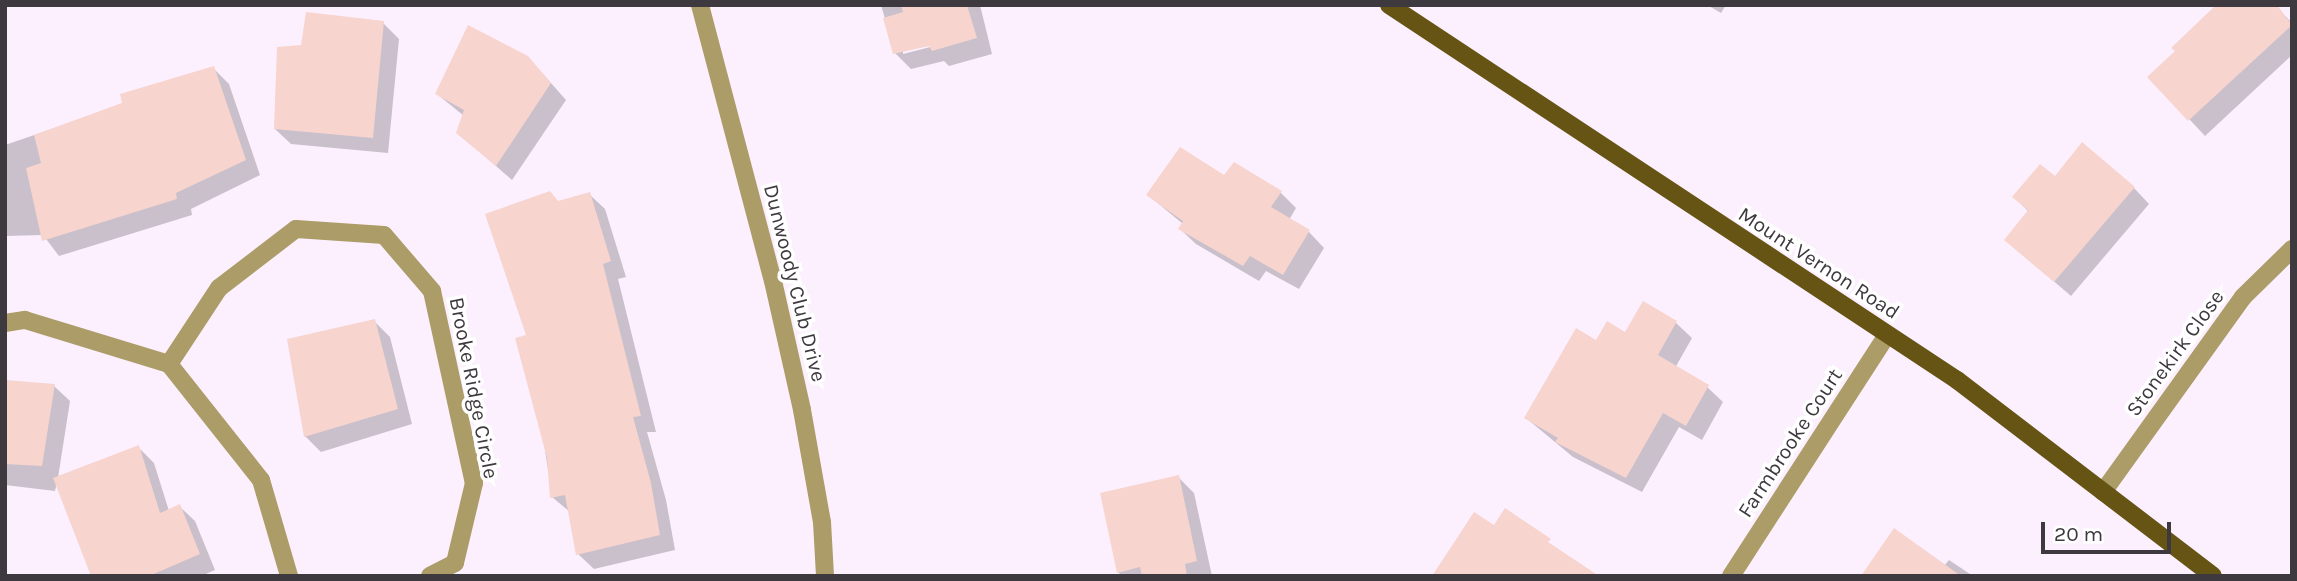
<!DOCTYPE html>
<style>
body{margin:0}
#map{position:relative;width:2297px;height:581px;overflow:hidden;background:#fcf0fe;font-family:Karla,sans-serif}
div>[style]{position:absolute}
.shadow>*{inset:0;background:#0003}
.building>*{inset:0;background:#f7d4cd}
.minor>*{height:18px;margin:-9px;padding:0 9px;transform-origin:9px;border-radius:9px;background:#ac9c68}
.major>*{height:18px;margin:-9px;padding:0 9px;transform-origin:9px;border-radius:9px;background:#655414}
span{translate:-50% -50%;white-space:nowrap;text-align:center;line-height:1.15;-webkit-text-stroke:7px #fff;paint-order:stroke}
.street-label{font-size:21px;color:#3e393f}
.frame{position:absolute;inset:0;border:7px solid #3e393f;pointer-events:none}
.scale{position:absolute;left:2041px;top:522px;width:130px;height:32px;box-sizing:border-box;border:4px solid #3e393f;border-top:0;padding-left:9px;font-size:21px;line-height:24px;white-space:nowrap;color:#3e393f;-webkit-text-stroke:5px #fff;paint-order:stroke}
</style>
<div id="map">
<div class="shadow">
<i style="clip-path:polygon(evenodd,881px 5px,980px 5px,992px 54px,949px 66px,944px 61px,911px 69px,895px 53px,881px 5px,938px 42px,938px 45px,903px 54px,903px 50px,938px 42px)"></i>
<i style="clip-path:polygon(1707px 5px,1726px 5px,1721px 13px)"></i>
<i style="clip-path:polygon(2275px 5px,2292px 23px,2292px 55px,2205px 136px,2150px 77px)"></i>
<i style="clip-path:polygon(383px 23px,399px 39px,388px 153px,291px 144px,275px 129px,303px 46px)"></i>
<i style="clip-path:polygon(213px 68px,229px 84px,260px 175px,191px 209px,192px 215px,59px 256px,43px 235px,5px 236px,5px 145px,125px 104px)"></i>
<i style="clip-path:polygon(543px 74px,566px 100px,512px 180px,458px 133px,464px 116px,437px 94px)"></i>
<i style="clip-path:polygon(1224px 178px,1280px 192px,1296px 208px,1289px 220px,1309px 232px,1324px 248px,1299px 289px,1266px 271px,1259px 281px,1196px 244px,1180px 229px,1183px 224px,1148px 195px)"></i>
<i style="clip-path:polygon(2134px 188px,2149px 204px,2071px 296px,2006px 240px,2029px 212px,2014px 197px)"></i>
<i style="clip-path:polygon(589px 194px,605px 209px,626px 277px,618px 279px,656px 432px,647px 432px,666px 500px,675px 550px,594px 569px,578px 554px,570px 512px,552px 497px,528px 336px,559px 202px)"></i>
<i style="clip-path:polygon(374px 321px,390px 337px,412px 424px,321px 452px,305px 436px)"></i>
<i style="clip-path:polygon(1676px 323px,1692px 338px,1675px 368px,1707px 387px,1723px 402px,1702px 440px,1679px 427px,1642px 492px,1573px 457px,1526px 418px,1597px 342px)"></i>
<i style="clip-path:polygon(5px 381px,54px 386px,70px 401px,58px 478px,138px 447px,154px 463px,169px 511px,179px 506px,195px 521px,215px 570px,201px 576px,93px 576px,57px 482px,55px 491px,5px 485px)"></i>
<i style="clip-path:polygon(1178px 477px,1194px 493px,1212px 576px,1122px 576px,1118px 572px)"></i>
<i style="clip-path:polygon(1949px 560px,1973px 576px,1881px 576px,1944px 566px)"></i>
</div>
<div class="building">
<i style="clip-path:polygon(901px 5px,967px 5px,977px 38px,932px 51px,929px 46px,893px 54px,883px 18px,903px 12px)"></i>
<i style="clip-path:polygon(2216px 5px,2277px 5px,2292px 25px,2188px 121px,2147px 77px,2175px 51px,2171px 48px)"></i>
<i style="clip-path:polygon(306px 12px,384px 21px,373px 138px,274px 129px,277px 47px,301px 45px)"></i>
<i style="clip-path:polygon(468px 25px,528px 56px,551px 83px,496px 166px,456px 133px,464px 110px,435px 94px)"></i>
<i style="clip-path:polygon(214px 66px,246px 160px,176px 193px,177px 199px,42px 241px,26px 168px,41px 163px,34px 135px,122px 103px,120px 94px)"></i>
<i style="clip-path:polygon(2082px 142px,2135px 187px,2054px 282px,2004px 240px,2028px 210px,2012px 197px,2040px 164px,2055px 176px)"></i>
<i style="clip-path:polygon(1180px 147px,1224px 175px,1234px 162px,1282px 191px,1271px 207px,1310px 230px,1283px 275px,1250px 256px,1243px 266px,1178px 229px,1183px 221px,1146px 195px)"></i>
<i style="clip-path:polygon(550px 191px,558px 201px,590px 192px,611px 261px,603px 264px,641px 416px,633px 417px,651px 483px,660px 535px,576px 555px,565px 495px,550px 498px,547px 458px,515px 338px,526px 335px,485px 214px)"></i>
<i style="clip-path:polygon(1643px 301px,1677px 321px,1658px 355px,1709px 385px,1686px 426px,1663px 413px,1626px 478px,1555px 442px,1558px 438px,1524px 418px,1576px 328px,1596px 340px,1607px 321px,1625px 332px)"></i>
<i style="clip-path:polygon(375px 319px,398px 409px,304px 437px,287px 339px)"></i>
<i style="clip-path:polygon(5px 380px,55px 384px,42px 466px,5px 464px)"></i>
<i style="clip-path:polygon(139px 445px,160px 513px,180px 504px,200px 554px,149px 576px,91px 576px,53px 478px)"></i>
<i style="clip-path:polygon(1179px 475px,1197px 561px,1185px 564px,1187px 576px,1142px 576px,1140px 567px,1117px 573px,1100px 493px)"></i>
<i style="clip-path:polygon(1505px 508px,1551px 539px,1548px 542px,1599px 576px,1432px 576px,1474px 512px,1494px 525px)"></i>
<i style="clip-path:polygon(1894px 528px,1961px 576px,1861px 576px)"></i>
</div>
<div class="minor">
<i style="left:700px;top:5px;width:285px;rotate:75.2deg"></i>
<i style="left:773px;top:281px;width:132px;rotate:77.3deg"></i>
<i style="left:802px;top:410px;width:114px;rotate:79.9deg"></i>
<i style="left:822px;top:522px;width:54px;rotate:86.8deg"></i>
<i style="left:5px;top:323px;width:20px;rotate:-9deg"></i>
<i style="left:25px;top:320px;width:151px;rotate:17deg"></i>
<i style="left:169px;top:364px;width:148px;rotate:51.6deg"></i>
<i style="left:261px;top:480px;width:100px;rotate:73.7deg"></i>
<i style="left:169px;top:364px;width:91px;rotate:-56.7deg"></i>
<i style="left:219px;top:288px;width:97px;rotate:-37.5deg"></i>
<i style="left:296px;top:229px;width:88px;rotate:3.9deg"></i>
<i style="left:384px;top:235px;width:74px;rotate:49.4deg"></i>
<i style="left:432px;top:291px;width:197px;rotate:77.7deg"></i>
<i style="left:474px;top:483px;width:82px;rotate:103.4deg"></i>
<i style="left:455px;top:563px;width:28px;rotate:153deg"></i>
<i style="left:2103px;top:492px;width:240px;rotate:-54.3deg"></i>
<i style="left:2243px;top:297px;width:69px;rotate:-44.4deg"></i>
<i style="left:1731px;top:576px;width:287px;rotate:-57.1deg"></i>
</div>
<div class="major">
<i style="left:1389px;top:5px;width:681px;rotate:33.43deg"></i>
<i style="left:1957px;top:380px;width:322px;rotate:37.4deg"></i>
</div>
<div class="street-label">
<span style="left:1819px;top:263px;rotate:33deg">Mount Vernon Road</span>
<span style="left:795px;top:283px;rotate:76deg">Dunwoody Club Drive</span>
<span style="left:2175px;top:353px;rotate:-54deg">Stonekirk Close</span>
<span style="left:474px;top:388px;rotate:79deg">Brooke Ridge Circle</span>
<span style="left:1790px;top:443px;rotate:-57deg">Farmbrooke Court</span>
</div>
<div class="frame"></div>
<div class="scale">20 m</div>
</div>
